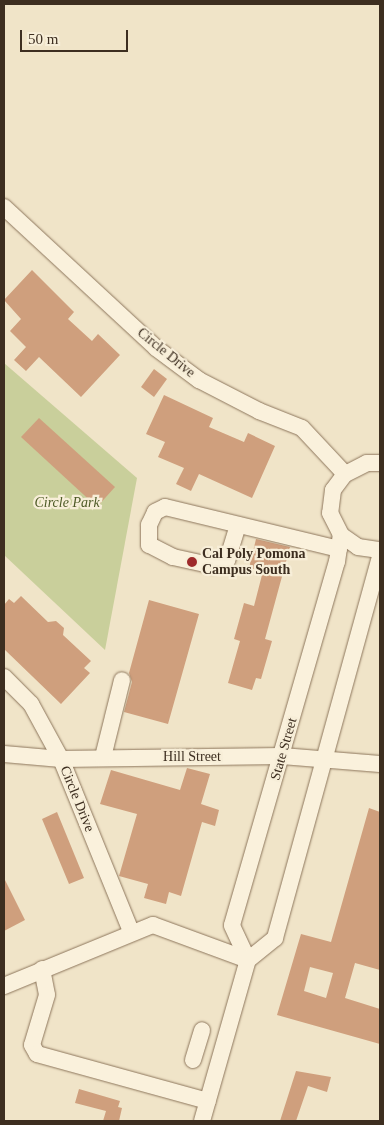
<!DOCTYPE html>
<style>
body{margin:0}
#map{position:relative;width:384px;height:1125px;overflow:hidden;background:#f0e4c8;font-family:"Times New Roman",serif}
div>[style]{position:absolute}
.green>*{inset:0;background:#c9cf9b}
.building>*{inset:0;background:#cf9f7d}
.roads{filter:drop-shadow(0 0 1px #8d765c) drop-shadow(0 0 1px #8d765c)}
.minor>*{height:16px;margin:-8px;padding:0 8px;transform-origin:8px;border-radius:8px;background:#faf1dc}
.dots>*{width:14px;height:14px;translate:-50% -50%;box-sizing:border-box;border:2px solid #f7eed8;border-radius:50%}
span{translate:-50% -50%;white-space:nowrap;text-align:center;line-height:1.15;-webkit-text-stroke:4.5px #f7eed8;paint-order:stroke}
.street-label{font-size:14px;color:#3d2e20}
.park-label{font-size:14px;color:#4d5a26;font-style:italic}
.poi-label{font-size:14px;color:#3d2e20;font-weight:700}
.left{translate:0 -50%;text-align:left}
.frame{position:absolute;inset:0;border:5px solid #3d2e20;pointer-events:none}
.scale{position:absolute;left:20px;top:30px;width:108px;height:22px;box-sizing:border-box;border:2px solid #3d2e20;border-top:0;padding-left:6px;font-size:15px;line-height:18px;white-space:nowrap;color:#3d2e20;-webkit-text-stroke:4px #f7eed8;paint-order:stroke}
</style>
<div id="map">
<div class="green">
<i style="clip-path:polygon(4px 363px,137px 478px,105px 650px,4px 555px)"></i>
</div>
<div class="building">
<i style="clip-path:polygon(32px 270px,74px 312px,68px 319px,92px 341px,98px 334px,120px 355px,81px 397px,39px 357px,26px 371px,14px 360px,26px 347px,10px 331px,21px 319px,4px 300px)"></i>
<i style="clip-path:polygon(154px 369px,167px 379px,154px 397px,141px 387px)"></i>
<i style="clip-path:polygon(164px 395px,213px 418px,209px 427px,244px 442px,248px 433px,275px 446px,252px 498px,199px 474px,191px 491px,176px 484px,184px 468px,158px 457px,165px 442px,146px 434px)"></i>
<i style="clip-path:polygon(39px 418px,115px 487px,97px 507px,21px 437px)"></i>
<i style="clip-path:polygon(256px 539px,290px 547px,265px 639px,272px 641px,261px 679px,256px 678px,252px 690px,228px 683px,240px 641px,234px 639px,244px 603px,254px 606px,263px 571px,249px 568px)"></i>
<i style="clip-path:polygon(21px 596px,48px 622px,56px 621px,64px 628px,63px 635px,91px 661px,84px 668px,90px 673px,61px 704px,4px 649px,4px 605px,9px 599px,14px 603px)"></i>
<i style="clip-path:polygon(149px 600px,199px 614px,168px 724px,124px 712px,132px 682px,129px 673px)"></i>
<i style="clip-path:polygon(187px 768px,210px 774px,201px 804px,219px 810px,215px 826px,202px 822px,181px 896px,169px 892px,166px 904px,144px 898px,148px 884px,119px 876px,137px 814px,100px 804px,111px 770px,180px 790px)"></i>
<i style="clip-path:polygon(evenodd,369px 808px,380px 812px,380px 970px,355px 963px,345px 998px,380px 1009px,380px 1044px,277px 1015px,301px 934px,331px 942px,369px 808px,310px 967px,333px 973px,326px 998px,304px 991px,310px 967px)"></i>
<i style="clip-path:polygon(57px 812px,84px 878px,69px 884px,42px 819px)"></i>
<i style="clip-path:polygon(4px 878px,25px 920px,4px 931px)"></i>
<i style="clip-path:polygon(296px 1071px,331px 1077px,327px 1092px,308px 1086px,296px 1121px,280px 1121px)"></i>
<i style="clip-path:polygon(79px 1089px,120px 1101px,118px 1107px,122px 1108px,119px 1121px,103px 1121px,106px 1111px,75px 1103px)"></i>
</div>
<div class="roads">
<div class="minor">
<i style="left:4px;top:207px;width:207px;rotate:42.8deg"></i>
<i style="left:156px;top:348px;width:54px;rotate:36.7deg"></i>
<i style="left:199px;top:380px;width:68px;rotate:27.3deg"></i>
<i style="left:259px;top:411px;width:46px;rotate:21.6deg"></i>
<i style="left:302px;top:428px;width:63px;rotate:46.9deg"></i>
<i style="left:380px;top:463px;width:13px;rotate:180deg"></i>
<i style="left:367px;top:463px;width:25px;rotate:153deg"></i>
<i style="left:345px;top:474px;width:20px;rotate:127deg"></i>
<i style="left:333px;top:490px;width:23px;rotate:97deg"></i>
<i style="left:330px;top:513px;width:25px;rotate:63deg"></i>
<i style="left:341px;top:535px;width:21px;rotate:35deg"></i>
<i style="left:358px;top:547px;width:22px;rotate:8deg"></i>
<i style="left:238px;top:525px;width:37px;rotate:107deg"></i>
<i style="left:227px;top:560px;width:14px;rotate:155deg"></i>
<i style="left:214px;top:566px;width:42px;rotate:-167.6deg"></i>
<i style="left:173px;top:557px;width:27px;rotate:-153deg"></i>
<i style="left:149px;top:545px;width:20px;rotate:-90deg"></i>
<i style="left:149px;top:525px;width:14px;rotate:-65deg"></i>
<i style="left:155px;top:512px;width:11px;rotate:-27deg"></i>
<i style="left:165px;top:507px;width:179px;rotate:13.6deg"></i>
<i style="left:4px;top:677px;width:38px;rotate:45deg"></i>
<i style="left:31px;top:704px;width:63px;rotate:61.4deg"></i>
<i style="left:61px;top:759px;width:186px;rotate:67.9deg"></i>
<i style="left:4px;top:754px;width:57px;rotate:5deg"></i>
<i style="left:61px;top:759px;width:221px;rotate:-0.8deg"></i>
<i style="left:282px;top:756px;width:98px;rotate:4.7deg"></i>
<i style="left:103px;top:757px;width:79px;rotate:-76.1deg"></i>
<i style="left:248px;top:960px;width:38px;rotate:-115deg"></i>
<i style="left:232px;top:925px;width:378px;rotate:-73.9deg"></i>
<i style="left:337px;top:562px;width:27px;rotate:-82deg"></i>
<i style="left:42px;top:969px;width:26px;rotate:79deg"></i>
<i style="left:47px;top:995px;width:52px;rotate:106.7deg"></i>
<i style="left:32px;top:1045px;width:10px;rotate:61deg"></i>
<i style="left:37px;top:1054px;width:177px;rotate:15.4deg"></i>
<i style="left:4px;top:986px;width:161px;rotate:-22.3deg"></i>
<i style="left:153px;top:925px;width:101px;rotate:20.2deg"></i>
<i style="left:193px;top:1060px;width:31px;rotate:-73deg"></i>
<i style="left:202px;top:1121px;width:167px;rotate:-74.1deg"></i>
<i style="left:248px;top:960px;width:35px;rotate:-39deg"></i>
<i style="left:275px;top:938px;width:394px;rotate:-74.6deg"></i>
</div>
</div>
<div class="dots">
<i style="left:192px;top:562px;background:#9e2a2b"></i>
</div>
<div class="street-label">
<span style="left:166px;top:353px;rotate:39deg">Circle Drive</span>
<span style="left:284px;top:749px;rotate:-74deg">State Street</span>
<span style="left:192px;top:757px">Hill Street</span>
<span style="left:77px;top:799px;rotate:68deg">Circle Drive</span>
</div>
<div class="park-label">
<span style="left:67px;top:503px">Circle Park</span>
</div>
<div class="poi-label">
<span class="left" style="left:202px;top:562px">Cal Poly Pomona<br>Campus South</span>
</div>
<div class="frame"></div>
<div class="scale">50 m</div>
</div>
